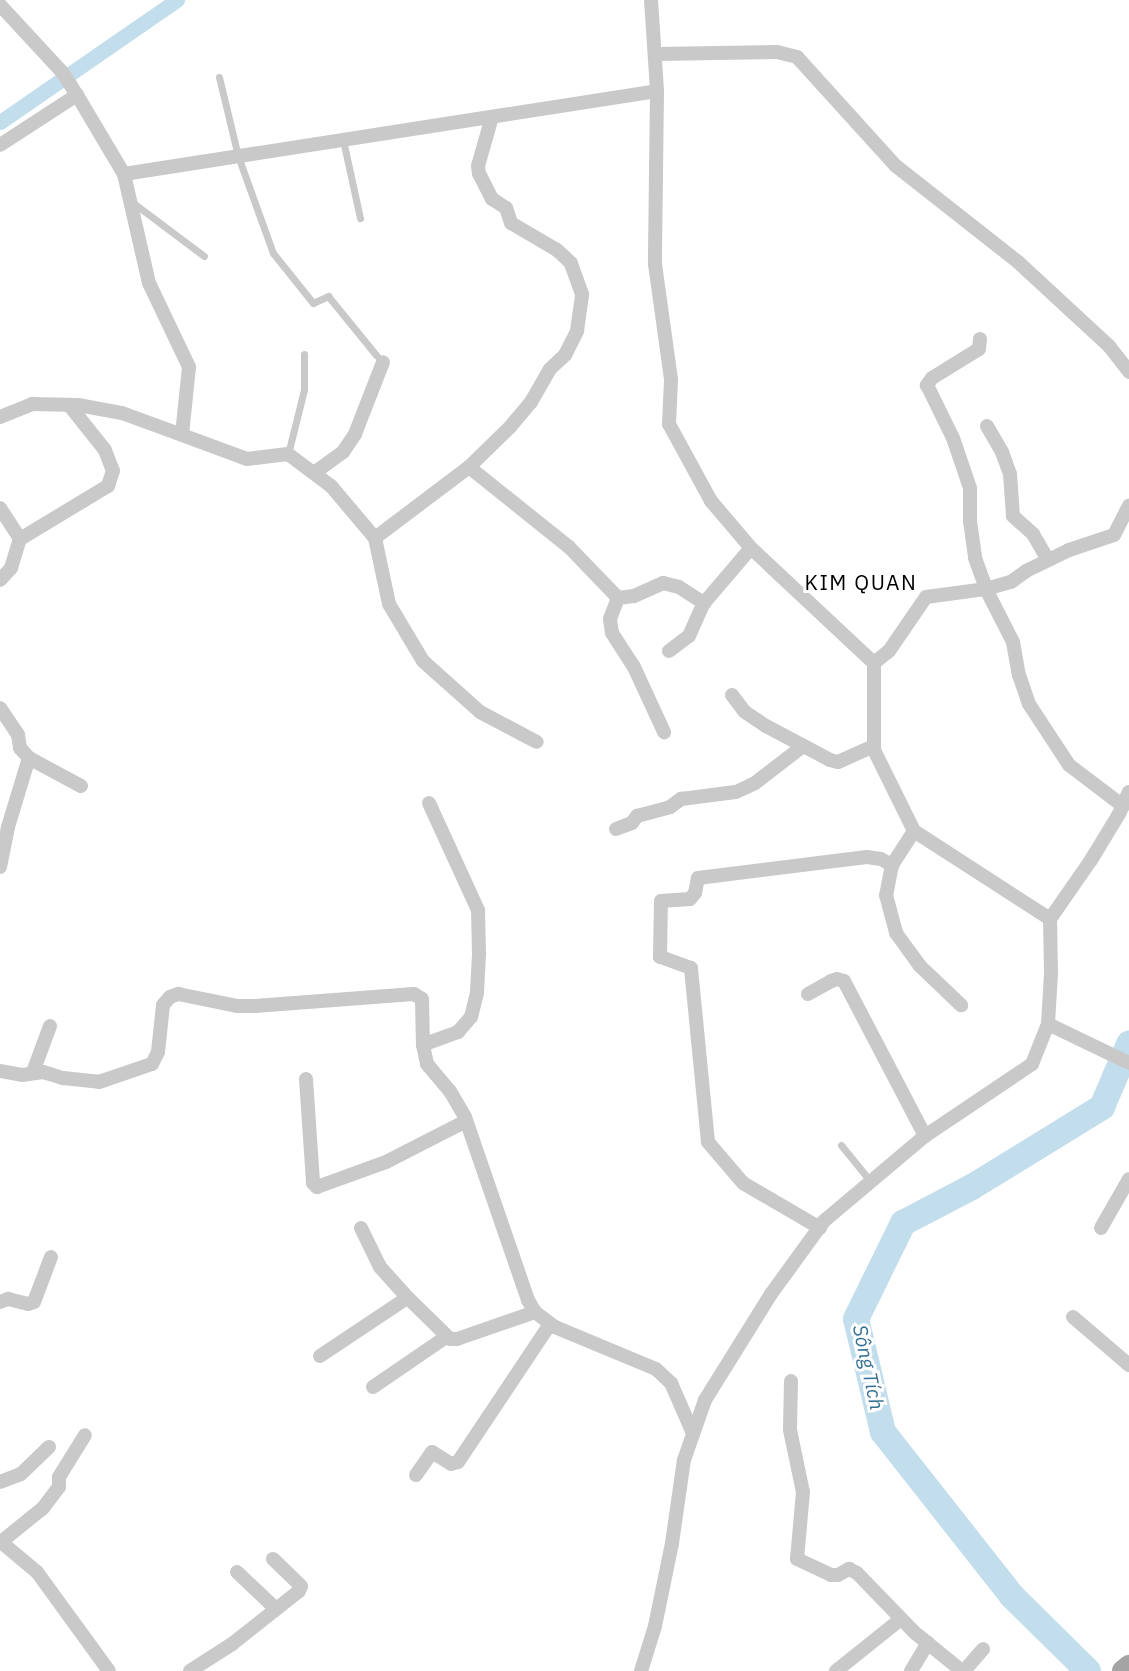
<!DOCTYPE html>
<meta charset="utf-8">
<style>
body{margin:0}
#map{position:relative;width:1129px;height:1671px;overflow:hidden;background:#fff;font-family:"IBM Plex Sans",sans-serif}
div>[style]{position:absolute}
.canal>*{height:15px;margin:-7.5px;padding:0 7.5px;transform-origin:7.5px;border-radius:7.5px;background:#c2deed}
.river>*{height:26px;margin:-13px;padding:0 13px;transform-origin:13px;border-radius:13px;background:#c2deed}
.service>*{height:7px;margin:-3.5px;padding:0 3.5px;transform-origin:3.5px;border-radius:3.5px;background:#c9c9c9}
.minor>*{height:14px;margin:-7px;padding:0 7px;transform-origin:7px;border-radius:7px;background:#c9c9c9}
.primary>*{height:22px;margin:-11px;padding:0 11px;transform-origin:11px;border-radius:11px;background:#a4a4a4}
span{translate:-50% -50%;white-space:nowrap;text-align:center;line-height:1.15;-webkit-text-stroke:6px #fff;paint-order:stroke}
.water-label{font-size:20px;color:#357293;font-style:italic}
.quarter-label{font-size:21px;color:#000;letter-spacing:1.5px}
</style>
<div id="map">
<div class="canal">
<i style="left:0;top:122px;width:215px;rotate:-34.6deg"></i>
</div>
<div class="river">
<i style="left:1088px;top:1671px;width:107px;rotate:-135.4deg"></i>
<i style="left:1012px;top:1596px;width:209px;rotate:-128.2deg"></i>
<i style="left:883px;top:1432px;width:116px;rotate:-103.4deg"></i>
<i style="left:856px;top:1319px;width:107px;rotate:-63.9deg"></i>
<i style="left:903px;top:1223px;width:78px;rotate:-27.6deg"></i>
<i style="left:972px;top:1187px;width:153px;rotate:-31.6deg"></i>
<i style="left:1102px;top:1107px;width:69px;rotate:-66.8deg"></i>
</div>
<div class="service">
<i style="left:219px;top:77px;width:81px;rotate:76.5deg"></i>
<i style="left:238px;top:156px;width:103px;rotate:70.2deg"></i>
<i style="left:273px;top:253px;width:64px;rotate:51.3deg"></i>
<i style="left:313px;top:303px;width:17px;rotate:-25deg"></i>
<i style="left:328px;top:296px;width:77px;rotate:50.8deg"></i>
<i style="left:343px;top:140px;width:80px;rotate:77.7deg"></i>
<i style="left:132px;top:202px;width:90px;rotate:36.9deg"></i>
<i style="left:288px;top:454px;width:66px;rotate:-76deg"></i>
<i style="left:304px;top:390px;width:36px;rotate:-90deg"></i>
<i style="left:841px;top:1145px;width:48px;rotate:51deg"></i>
</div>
<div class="minor">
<i style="left:651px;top:0;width:91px;rotate:86.2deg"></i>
<i style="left:657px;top:91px;width:173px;rotate:90.7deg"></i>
<i style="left:655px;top:264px;width:117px;rotate:82.1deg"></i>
<i style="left:671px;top:380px;width:44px;rotate:92.6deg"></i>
<i style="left:669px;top:424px;width:88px;rotate:61.4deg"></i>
<i style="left:711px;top:501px;width:62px;rotate:49.6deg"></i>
<i style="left:751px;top:548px;width:168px;rotate:43.1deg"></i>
<i style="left:874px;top:663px;width:87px;rotate:90deg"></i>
<i style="left:874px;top:750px;width:90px;rotate:63.7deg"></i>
<i style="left:914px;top:831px;width:162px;rotate:32.9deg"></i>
<i style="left:0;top:5px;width:93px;rotate:47.2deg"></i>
<i style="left:63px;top:73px;width:26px;rotate:58deg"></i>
<i style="left:655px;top:54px;width:122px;rotate:-0.9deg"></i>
<i style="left:777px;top:52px;width:21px;rotate:14deg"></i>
<i style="left:797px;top:57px;width:147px;rotate:47.8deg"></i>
<i style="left:896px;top:166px;width:155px;rotate:38.2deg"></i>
<i style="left:1018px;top:262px;width:124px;rotate:42.7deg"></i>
<i style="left:1109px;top:346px;width:33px;rotate:52deg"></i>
<i style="left:0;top:145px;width:92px;rotate:-33deg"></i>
<i style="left:77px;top:95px;width:92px;rotate:59.3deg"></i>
<i style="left:124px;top:174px;width:112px;rotate:77.1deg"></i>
<i style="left:149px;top:283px;width:93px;rotate:64.5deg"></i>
<i style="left:189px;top:367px;width:68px;rotate:95.9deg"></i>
<i style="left:182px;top:435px;width:69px;rotate:20.3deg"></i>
<i style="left:247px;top:459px;width:41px;rotate:-7deg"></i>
<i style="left:288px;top:454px;width:54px;rotate:36.7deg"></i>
<i style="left:331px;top:486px;width:68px;rotate:49.8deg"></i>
<i style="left:375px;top:538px;width:67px;rotate:78deg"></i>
<i style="left:389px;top:604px;width:66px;rotate:59.2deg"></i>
<i style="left:423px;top:661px;width:76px;rotate:41.8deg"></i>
<i style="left:480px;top:712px;width:64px;rotate:27.8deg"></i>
<i style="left:124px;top:174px;width:539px;rotate:-8.85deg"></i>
<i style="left:980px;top:339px;width:10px;rotate:96deg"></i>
<i style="left:979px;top:349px;width:55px;rotate:148.3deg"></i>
<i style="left:932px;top:378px;width:9px;rotate:126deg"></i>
<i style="left:927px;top:385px;width:59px;rotate:63.9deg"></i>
<i style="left:953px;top:438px;width:53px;rotate:71.2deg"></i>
<i style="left:970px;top:488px;width:33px;rotate:90deg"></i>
<i style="left:970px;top:521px;width:37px;rotate:82deg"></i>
<i style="left:975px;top:558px;width:33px;rotate:70deg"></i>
<i style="left:986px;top:589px;width:59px;rotate:63deg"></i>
<i style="left:1013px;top:642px;width:34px;rotate:80deg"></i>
<i style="left:1019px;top:675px;width:31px;rotate:71deg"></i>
<i style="left:1029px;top:704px;width:73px;rotate:56.7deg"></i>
<i style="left:1069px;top:765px;width:68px;rotate:37.2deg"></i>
<i style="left:0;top:417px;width:35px;rotate:-22deg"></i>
<i style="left:32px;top:404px;width:46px;rotate:1.2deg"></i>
<i style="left:78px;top:405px;width:45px;rotate:10.3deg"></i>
<i style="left:122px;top:413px;width:64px;rotate:20.1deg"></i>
<i style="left:987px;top:426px;width:30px;rotate:60deg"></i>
<i style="left:1002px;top:452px;width:23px;rotate:70deg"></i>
<i style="left:1010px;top:474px;width:42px;rotate:85.9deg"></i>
<i style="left:1013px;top:516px;width:27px;rotate:42deg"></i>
<i style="left:1033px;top:534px;width:30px;rotate:60deg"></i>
<i style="left:469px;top:467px;width:128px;rotate:38.7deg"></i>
<i style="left:569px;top:547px;width:71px;rotate:46.1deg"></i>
<i style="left:618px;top:598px;width:16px;rotate:-7deg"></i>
<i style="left:634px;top:596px;width:32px;rotate:-24deg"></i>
<i style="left:663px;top:583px;width:16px;rotate:14deg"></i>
<i style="left:679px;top:587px;width:30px;rotate:33deg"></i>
<i style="left:704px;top:603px;width:72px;rotate:-49.5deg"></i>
<i style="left:314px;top:473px;width:36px;rotate:-36deg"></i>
<i style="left:343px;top:452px;width:22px;rotate:-56deg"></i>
<i style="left:355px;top:434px;width:77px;rotate:-68.7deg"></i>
<i style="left:0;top:508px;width:37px;rotate:57deg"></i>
<i style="left:375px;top:538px;width:118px;rotate:-37.1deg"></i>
<i style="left:469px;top:467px;width:57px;rotate:-44.3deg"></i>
<i style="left:510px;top:427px;width:33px;rotate:-50deg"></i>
<i style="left:531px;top:402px;width:38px;rotate:-60deg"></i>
<i style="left:550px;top:369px;width:21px;rotate:-43deg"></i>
<i style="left:565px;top:355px;width:27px;rotate:-63deg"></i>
<i style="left:577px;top:331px;width:37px;rotate:-82deg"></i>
<i style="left:582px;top:294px;width:33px;rotate:-110deg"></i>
<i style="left:571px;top:263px;width:19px;rotate:-137deg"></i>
<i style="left:557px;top:250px;width:53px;rotate:-149.6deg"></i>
<i style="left:511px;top:223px;width:16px;rotate:-108deg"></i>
<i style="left:506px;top:208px;width:17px;rotate:-147deg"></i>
<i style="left:492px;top:199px;width:28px;rotate:-117deg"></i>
<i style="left:479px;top:174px;width:8px;rotate:-97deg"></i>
<i style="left:478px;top:166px;width:51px;rotate:-74.1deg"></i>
<i style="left:20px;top:539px;width:103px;rotate:-31.1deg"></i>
<i style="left:108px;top:486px;width:16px;rotate:-72deg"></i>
<i style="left:113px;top:471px;width:22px;rotate:-111deg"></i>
<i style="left:105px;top:450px;width:58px;rotate:-128.7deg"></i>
<i style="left:0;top:580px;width:16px;rotate:-47deg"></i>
<i style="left:11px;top:568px;width:30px;rotate:-73deg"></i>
<i style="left:618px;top:598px;width:22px;rotate:111deg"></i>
<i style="left:610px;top:619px;width:14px;rotate:82deg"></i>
<i style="left:612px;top:633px;width:40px;rotate:57.1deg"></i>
<i style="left:634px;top:667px;width:72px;rotate:65.2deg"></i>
<i style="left:669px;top:651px;width:25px;rotate:-37deg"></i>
<i style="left:689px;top:636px;width:36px;rotate:-66deg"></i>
<i style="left:874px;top:663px;width:19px;rotate:-39deg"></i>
<i style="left:889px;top:651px;width:65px;rotate:-55.6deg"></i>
<i style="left:926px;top:597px;width:61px;rotate:-7.6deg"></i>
<i style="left:986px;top:589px;width:26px;rotate:-16deg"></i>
<i style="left:1011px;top:582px;width:19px;rotate:-36deg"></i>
<i style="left:1026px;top:571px;width:48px;rotate:-26deg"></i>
<i style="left:1069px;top:550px;width:47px;rotate:-18.4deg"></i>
<i style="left:1114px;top:535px;width:33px;rotate:-63deg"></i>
<i style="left:732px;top:695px;width:21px;rotate:53deg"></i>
<i style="left:745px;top:712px;width:25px;rotate:34deg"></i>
<i style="left:766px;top:726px;width:72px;rotate:28deg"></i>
<i style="left:830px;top:760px;width:8px;rotate:14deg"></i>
<i style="left:838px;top:762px;width:39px;rotate:-24deg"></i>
<i style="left:0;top:708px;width:32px;rotate:56deg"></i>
<i style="left:18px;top:735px;width:13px;rotate:81deg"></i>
<i style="left:20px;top:748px;width:13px;rotate:48deg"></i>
<i style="left:29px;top:758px;width:59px;rotate:28.3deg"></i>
<i style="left:429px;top:803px;width:118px;rotate:65.4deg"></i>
<i style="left:478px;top:910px;width:44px;rotate:88.7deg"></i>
<i style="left:479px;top:954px;width:39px;rotate:93deg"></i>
<i style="left:477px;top:993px;width:25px;rotate:104deg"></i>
<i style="left:471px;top:1017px;width:20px;rotate:131deg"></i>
<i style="left:458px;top:1032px;width:37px;rotate:160deg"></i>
<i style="left:423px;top:1045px;width:19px;rotate:78deg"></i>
<i style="left:427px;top:1064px;width:35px;rotate:50deg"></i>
<i style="left:450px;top:1091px;width:30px;rotate:60deg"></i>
<i style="left:465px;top:1117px;width:194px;rotate:71deg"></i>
<i style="left:528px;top:1300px;width:14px;rotate:60deg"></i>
<i style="left:535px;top:1312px;width:25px;rotate:37deg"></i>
<i style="left:555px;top:1327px;width:109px;rotate:22.6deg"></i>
<i style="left:656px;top:1369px;width:21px;rotate:43deg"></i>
<i style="left:671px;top:1383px;width:52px;rotate:66.4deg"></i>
<i style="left:616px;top:829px;width:17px;rotate:-21deg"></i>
<i style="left:632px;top:823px;width:9px;rotate:-54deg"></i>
<i style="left:637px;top:816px;width:34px;rotate:-15deg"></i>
<i style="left:670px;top:807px;width:14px;rotate:-36deg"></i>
<i style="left:681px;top:799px;width:55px;rotate:-7.3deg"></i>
<i style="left:736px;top:792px;width:21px;rotate:-25deg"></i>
<i style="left:755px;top:783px;width:61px;rotate:-37.6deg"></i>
<i style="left:914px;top:831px;width:40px;rotate:122.9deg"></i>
<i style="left:892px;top:865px;width:31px;rotate:101deg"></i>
<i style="left:886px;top:895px;width:39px;rotate:75deg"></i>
<i style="left:896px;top:933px;width:41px;rotate:54deg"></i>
<i style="left:920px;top:966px;width:57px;rotate:43.6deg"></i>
<i style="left:0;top:867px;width:41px;rotate:-78.7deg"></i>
<i style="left:8px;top:827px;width:72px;rotate:-73.1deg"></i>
<i style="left:808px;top:994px;width:26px;rotate:-29deg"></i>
<i style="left:831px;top:981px;width:6px;rotate:-18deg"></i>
<i style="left:837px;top:979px;width:7px;rotate:16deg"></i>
<i style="left:844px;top:981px;width:175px;rotate:62.4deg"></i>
<i style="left:1048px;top:1024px;width:90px;rotate:25.7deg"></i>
<i style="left:0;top:1071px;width:22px;rotate:10deg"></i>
<i style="left:22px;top:1075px;width:21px;rotate:-8deg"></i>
<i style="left:43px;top:1072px;width:21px;rotate:17deg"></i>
<i style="left:63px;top:1078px;width:36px;rotate:6deg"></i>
<i style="left:99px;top:1082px;width:56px;rotate:-18.8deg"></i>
<i style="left:152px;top:1064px;width:13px;rotate:-63deg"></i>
<i style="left:158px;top:1052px;width:47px;rotate:-83.9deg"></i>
<i style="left:163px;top:1005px;width:11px;rotate:-49deg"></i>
<i style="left:170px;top:997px;width:9px;rotate:-21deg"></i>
<i style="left:178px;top:994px;width:60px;rotate:11.5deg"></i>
<i style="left:237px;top:1006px;width:18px"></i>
<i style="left:255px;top:1006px;width:159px;rotate:-4.3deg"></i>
<i style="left:414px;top:994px;width:9px;rotate:32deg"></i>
<i style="left:422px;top:999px;width:46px;rotate:88.8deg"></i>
<i style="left:33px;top:1072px;width:49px;rotate:-69.7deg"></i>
<i style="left:306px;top:1079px;width:104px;rotate:86.1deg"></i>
<i style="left:313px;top:1183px;width:6px;rotate:45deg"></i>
<i style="left:317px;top:1187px;width:73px;rotate:-19.9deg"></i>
<i style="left:386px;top:1162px;width:90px;rotate:-27.1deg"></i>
<i style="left:361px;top:1228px;width:43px;rotate:64deg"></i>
<i style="left:380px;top:1267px;width:36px;rotate:48deg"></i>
<i style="left:404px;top:1294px;width:64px;rotate:44.4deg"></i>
<i style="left:450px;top:1339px;width:7px"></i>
<i style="left:457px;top:1339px;width:83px;rotate:-19.1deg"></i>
<i style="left:820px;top:1228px;width:89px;rotate:-149.7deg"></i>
<i style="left:743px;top:1183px;width:54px;rotate:-130.5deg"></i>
<i style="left:708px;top:1142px;width:175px;rotate:-95.6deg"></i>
<i style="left:691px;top:968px;width:33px;rotate:-160deg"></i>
<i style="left:660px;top:957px;width:56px;rotate:-89deg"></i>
<i style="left:661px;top:901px;width:29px;rotate:-4deg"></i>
<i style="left:690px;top:899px;width:8px;rotate:-50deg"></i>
<i style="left:695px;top:893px;width:15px;rotate:-79deg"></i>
<i style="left:698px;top:878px;width:170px;rotate:-7.1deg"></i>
<i style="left:867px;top:857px;width:14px;rotate:8deg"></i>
<i style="left:881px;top:859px;width:13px;rotate:29deg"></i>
<i style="left:1101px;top:1228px;width:56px;rotate:-60.3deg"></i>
<i style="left:0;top:1302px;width:9px;rotate:-21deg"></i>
<i style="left:8px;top:1299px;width:21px;rotate:14deg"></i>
<i style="left:28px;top:1304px;width:6px;rotate:-18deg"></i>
<i style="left:34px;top:1302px;width:48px;rotate:-69.3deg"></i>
<i style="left:1073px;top:1317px;width:74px;rotate:40.6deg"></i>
<i style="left:320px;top:1356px;width:105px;rotate:-33.7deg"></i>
<i style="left:791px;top:1381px;width:49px;rotate:91.2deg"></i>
<i style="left:790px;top:1430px;width:63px;rotate:78.2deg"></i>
<i style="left:803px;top:1492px;width:67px;rotate:95.1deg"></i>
<i style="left:797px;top:1559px;width:38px;rotate:25deg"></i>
<i style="left:831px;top:1575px;width:7px"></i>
<i style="left:838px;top:1575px;width:13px;rotate:-29deg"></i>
<i style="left:849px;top:1569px;width:9px;rotate:27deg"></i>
<i style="left:857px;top:1573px;width:82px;rotate:46deg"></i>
<i style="left:914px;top:1632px;width:62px;rotate:39.1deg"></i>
<i style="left:373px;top:1387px;width:88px;rotate:-34.4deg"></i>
<i style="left:416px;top:1475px;width:28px;rotate:-55deg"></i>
<i style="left:432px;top:1452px;width:22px;rotate:32deg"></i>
<i style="left:451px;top:1464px;width:7px;rotate:-16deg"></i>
<i style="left:458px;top:1462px;width:166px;rotate:-56.3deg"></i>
<i style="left:0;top:1482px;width:22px;rotate:-21deg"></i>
<i style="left:21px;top:1474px;width:39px;rotate:-44deg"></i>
<i style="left:0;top:1541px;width:48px;rotate:40deg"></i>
<i style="left:37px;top:1572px;width:122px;rotate:54deg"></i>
<i style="left:1px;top:1542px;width:54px;rotate:-39deg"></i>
<i style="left:43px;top:1508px;width:26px;rotate:-53deg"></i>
<i style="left:59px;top:1487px;width:10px;rotate:-90deg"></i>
<i style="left:59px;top:1477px;width:49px;rotate:-58.2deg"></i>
<i style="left:237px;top:1572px;width:54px;rotate:43.5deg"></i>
<i style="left:190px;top:1671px;width:50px;rotate:-32.7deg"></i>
<i style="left:232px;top:1644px;width:85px;rotate:-38.3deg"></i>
<i style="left:299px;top:1591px;width:5px;rotate:-68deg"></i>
<i style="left:301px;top:1586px;width:39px;rotate:-136deg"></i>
<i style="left:641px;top:1671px;width:47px;rotate:-72.7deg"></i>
<i style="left:655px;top:1626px;width:85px;rotate:-78.4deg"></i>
<i style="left:672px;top:1543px;width:84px;rotate:-81.8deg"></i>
<i style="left:684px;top:1460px;width:64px;rotate:-70.7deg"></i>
<i style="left:705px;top:1400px;width:125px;rotate:-58.1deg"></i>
<i style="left:771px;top:1294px;width:90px;rotate:-54deg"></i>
<i style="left:824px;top:1221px;width:132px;rotate:-40.1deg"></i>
<i style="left:925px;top:1136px;width:129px;rotate:-33.9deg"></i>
<i style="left:1032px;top:1064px;width:43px;rotate:-68.2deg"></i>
<i style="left:1048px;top:1024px;width:50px;rotate:-86.6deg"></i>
<i style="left:1051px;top:974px;width:55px;rotate:-91deg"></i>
<i style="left:1050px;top:919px;width:72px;rotate:-55.2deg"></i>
<i style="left:1091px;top:860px;width:54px;rotate:-58.7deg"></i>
<i style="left:1119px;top:814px;width:24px;rotate:-66deg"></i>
<i style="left:836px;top:1671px;width:83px;rotate:-38.7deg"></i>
<i style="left:911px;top:1671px;width:33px;rotate:-59deg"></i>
<i style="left:964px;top:1671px;width:29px;rotate:-49deg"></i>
</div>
<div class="primary">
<i style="left:1123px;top:1671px;width:8px;rotate:-40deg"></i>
</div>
<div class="water-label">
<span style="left:869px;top:1367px;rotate:78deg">Sông Tích</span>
</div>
<div class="quarter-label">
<span style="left:861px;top:582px">KIM QUAN</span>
</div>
</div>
